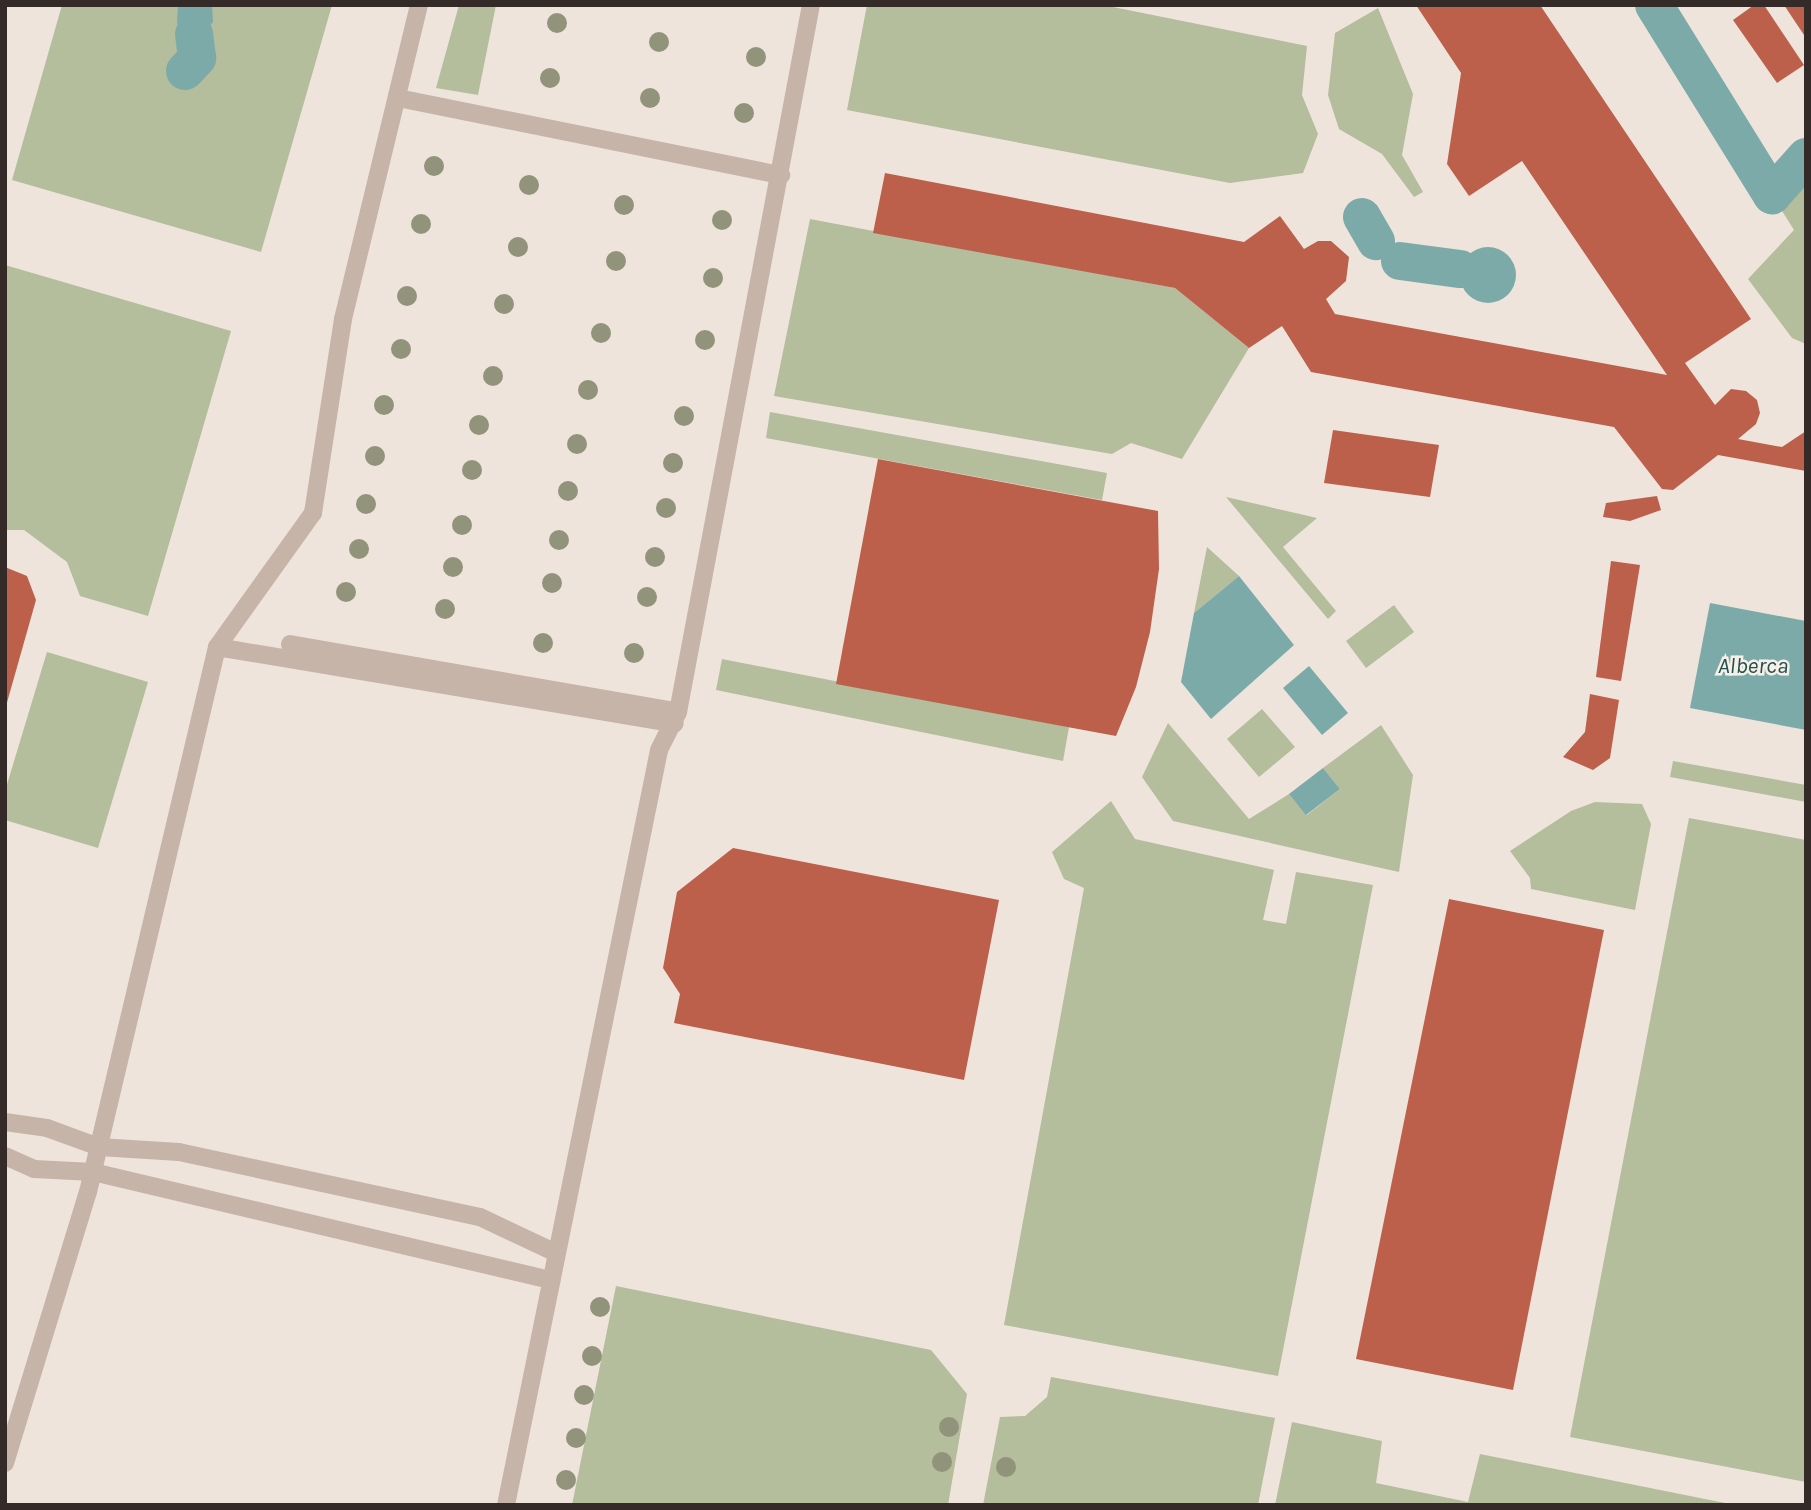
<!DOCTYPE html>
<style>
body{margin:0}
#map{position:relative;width:1811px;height:1510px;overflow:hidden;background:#efe4db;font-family:Karla,sans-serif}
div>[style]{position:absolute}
.green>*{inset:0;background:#b4bd9c}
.water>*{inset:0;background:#7caaa9}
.round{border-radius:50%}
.canal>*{height:38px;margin:-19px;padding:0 19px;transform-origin:19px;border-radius:19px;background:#7caaa9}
.building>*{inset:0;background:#bc604c}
.minor>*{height:18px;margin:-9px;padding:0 9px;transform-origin:9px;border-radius:9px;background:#c7b4a8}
.trees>*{width:20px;height:20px;margin:-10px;border-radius:50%;background:#92937b}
span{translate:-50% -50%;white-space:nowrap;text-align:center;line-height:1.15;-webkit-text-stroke:5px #f8efe7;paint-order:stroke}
.water-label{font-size:23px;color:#215252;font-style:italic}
.frame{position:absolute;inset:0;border:7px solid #342b28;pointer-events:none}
</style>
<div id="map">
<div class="green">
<i style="clip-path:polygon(62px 5px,332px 5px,261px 252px,12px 180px)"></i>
<i style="clip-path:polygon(459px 5px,496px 5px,478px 95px,436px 88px)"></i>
<i style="clip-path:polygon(867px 5px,1103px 5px,1307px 46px,1302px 95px,1318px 134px,1303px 173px,1230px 183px,847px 110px)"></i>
<i style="clip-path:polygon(1378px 8px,1413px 94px,1402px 155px,1423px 192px,1414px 197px,1382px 154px,1339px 129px,1328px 95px,1335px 33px)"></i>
<i style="clip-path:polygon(1806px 157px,1806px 344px,1792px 338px,1748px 279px,1794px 230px,1772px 195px)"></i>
<i style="clip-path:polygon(810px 219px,1175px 288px,1249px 348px,1182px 459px,1131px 443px,1112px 454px,774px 396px)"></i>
<i style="clip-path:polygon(5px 265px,231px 331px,148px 616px,80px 596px,67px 562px,24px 530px,5px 530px)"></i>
<i style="clip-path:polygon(770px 412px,1107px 473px,1102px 500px,766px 438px)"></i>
<i style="clip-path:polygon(1226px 497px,1317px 518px,1283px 547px,1336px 611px,1328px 619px)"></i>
<i style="clip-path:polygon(1207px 547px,1239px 576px,1194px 613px)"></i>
<i style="clip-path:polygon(1394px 605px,1414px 632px,1366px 668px,1346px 641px)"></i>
<i style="clip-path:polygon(47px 652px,148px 682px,98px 848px,5px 820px,5px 791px)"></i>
<i style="clip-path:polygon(722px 659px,1069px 727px,1063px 761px,716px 690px)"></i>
<i style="clip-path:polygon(1262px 709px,1295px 747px,1259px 777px,1227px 739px)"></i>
<i style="clip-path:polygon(1168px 723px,1249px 819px,1289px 794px,1307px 815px,1340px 789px,1323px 768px,1381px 725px,1413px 775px,1399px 872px,1173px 821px,1142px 777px)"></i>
<i style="clip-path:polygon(1673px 761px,1806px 785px,1806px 802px,1670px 777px)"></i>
<i style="clip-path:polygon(1111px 801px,1135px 839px,1274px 870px,1263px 920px,1286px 924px,1296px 872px,1373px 885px,1278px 1376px,1004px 1325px,1084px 888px,1064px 879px,1052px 852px)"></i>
<i style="clip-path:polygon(1595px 802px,1642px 804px,1651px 824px,1635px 910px,1531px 889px,1530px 878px,1510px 851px,1571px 811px)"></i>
<i style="clip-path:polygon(1689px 818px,1806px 840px,1806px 1482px,1570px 1437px)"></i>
<i style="clip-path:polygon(616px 1286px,931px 1350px,967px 1394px,948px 1505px,572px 1505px)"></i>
<i style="clip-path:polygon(1051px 1377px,1275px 1418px,1258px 1505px,983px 1505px,1000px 1417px,1025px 1416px,1047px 1397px)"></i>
<i style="clip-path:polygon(1292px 1422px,1382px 1441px,1376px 1483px,1468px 1502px,1480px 1454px,1735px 1505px,1275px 1505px)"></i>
</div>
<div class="water">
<i style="clip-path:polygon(178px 5px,212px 5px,213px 22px,204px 32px,185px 32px,177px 23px)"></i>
<i class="round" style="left:1460px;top:247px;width:56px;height:56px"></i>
<i style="clip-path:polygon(1239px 576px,1294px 645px,1211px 719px,1181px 682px,1194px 613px)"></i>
<i style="clip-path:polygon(1710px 603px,1806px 621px,1806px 730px,1690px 708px)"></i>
<i style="clip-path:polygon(1309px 666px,1348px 713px,1322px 735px,1283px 688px)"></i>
<i style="clip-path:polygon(1323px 768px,1340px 789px,1306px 815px,1289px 794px)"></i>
</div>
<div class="canal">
<i style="left:1654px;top:5px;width:224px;rotate:58.2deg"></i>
<i style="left:1772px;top:195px;width:51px;rotate:-48.2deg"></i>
<i style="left:185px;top:71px;width:18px;rotate:-47deg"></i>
<i style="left:197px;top:58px;width:24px;rotate:-97deg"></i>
<i style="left:1362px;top:217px;width:28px;rotate:60deg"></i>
<i style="left:1400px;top:261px;width:61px;rotate:7.6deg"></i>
</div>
<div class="building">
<i style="clip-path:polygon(1416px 5px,1540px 5px,1751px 319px,1685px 363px,1715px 405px,1731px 389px,1746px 391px,1757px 400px,1760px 413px,1756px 424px,1738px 439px,1782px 447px,1806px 431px,1806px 471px,1718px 455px,1673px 490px,1662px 489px,1614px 427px,1311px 372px,1282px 326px,1249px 348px,1175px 288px,873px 233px,885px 173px,1244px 242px,1280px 216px,1304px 249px,1318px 241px,1331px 241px,1349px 257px,1346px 281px,1326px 299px,1335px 314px,1667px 375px,1522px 161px,1469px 196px,1447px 164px,1461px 73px)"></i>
<i style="clip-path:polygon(1754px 5px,1764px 5px,1804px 65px,1777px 83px,1733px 20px)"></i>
<i style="clip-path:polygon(1784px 5px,1806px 5px,1806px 38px)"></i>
<i style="clip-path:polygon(1333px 430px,1439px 445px,1430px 497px,1324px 483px)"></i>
<i style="clip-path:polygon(878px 459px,1158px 511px,1159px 569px,1150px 632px,1136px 687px,1116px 736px,836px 684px)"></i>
<i style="clip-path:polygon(1657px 496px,1661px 510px,1630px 521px,1603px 517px,1606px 503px)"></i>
<i style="clip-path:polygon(1611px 561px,1640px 565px,1621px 681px,1596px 677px)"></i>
<i style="clip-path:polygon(5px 567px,27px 576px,36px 600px,6px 706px)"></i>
<i style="clip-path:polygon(1590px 694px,1619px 700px,1610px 758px,1593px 770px,1563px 757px,1585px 732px)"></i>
<i style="clip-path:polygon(733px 848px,999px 900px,964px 1080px,674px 1023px,680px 994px,663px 968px,677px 892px)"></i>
<i style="clip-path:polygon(1449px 899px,1604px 930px,1513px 1390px,1356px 1359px)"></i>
</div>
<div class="minor">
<i style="left:398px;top:98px;width:391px;rotate:11.4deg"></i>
<i style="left:290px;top:644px;width:394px;rotate:9.9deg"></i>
<i style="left:217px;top:647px;width:464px;rotate:9.5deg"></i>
<i style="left:5px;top:1122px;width:42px;rotate:8.1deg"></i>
<i style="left:47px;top:1128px;width:55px;rotate:20.1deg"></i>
<i style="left:99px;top:1147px;width:80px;rotate:3.6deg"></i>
<i style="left:179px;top:1152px;width:308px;rotate:12.2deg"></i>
<i style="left:480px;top:1217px;width:84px;rotate:25.3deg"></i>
<i style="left:5px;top:1156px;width:32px;rotate:24deg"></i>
<i style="left:34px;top:1169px;width:59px;rotate:2.9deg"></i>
<i style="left:93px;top:1172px;width:471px;rotate:13.3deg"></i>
<i style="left:5px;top:1463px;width:283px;rotate:-73deg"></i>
<i style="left:88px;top:1192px;width:560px;rotate:-76.68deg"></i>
<i style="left:217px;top:647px;width:165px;rotate:-54.4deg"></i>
<i style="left:313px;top:513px;width:196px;rotate:-81.2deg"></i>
<i style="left:343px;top:319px;width:323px;rotate:-76.4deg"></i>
<i style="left:506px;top:1505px;width:770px;rotate:-78.54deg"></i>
<i style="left:659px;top:750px;width:42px;rotate:-63.4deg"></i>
<i style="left:678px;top:712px;width:719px;rotate:-79.35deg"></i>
</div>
<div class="trees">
<i style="left:557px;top:23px"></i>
<i style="left:659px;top:42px"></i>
<i style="left:756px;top:57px"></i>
<i style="left:550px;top:78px"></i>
<i style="left:650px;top:98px"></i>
<i style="left:744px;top:113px"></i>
<i style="left:434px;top:166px"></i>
<i style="left:529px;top:185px"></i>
<i style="left:624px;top:205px"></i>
<i style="left:722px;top:220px"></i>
<i style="left:421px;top:224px"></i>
<i style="left:518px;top:247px"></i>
<i style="left:616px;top:261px"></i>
<i style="left:713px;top:278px"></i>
<i style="left:407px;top:296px"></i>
<i style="left:504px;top:304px"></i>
<i style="left:601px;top:333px"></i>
<i style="left:705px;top:340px"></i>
<i style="left:401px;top:349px"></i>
<i style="left:493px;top:376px"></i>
<i style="left:588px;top:390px"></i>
<i style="left:384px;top:405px"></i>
<i style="left:684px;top:416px"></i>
<i style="left:479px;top:425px"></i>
<i style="left:577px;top:444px"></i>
<i style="left:375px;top:456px"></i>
<i style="left:673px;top:463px"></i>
<i style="left:472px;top:470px"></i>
<i style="left:568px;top:491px"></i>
<i style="left:366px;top:504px"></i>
<i style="left:666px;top:508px"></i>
<i style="left:462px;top:525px"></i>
<i style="left:559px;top:540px"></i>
<i style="left:359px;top:549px"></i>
<i style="left:655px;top:557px"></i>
<i style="left:453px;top:567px"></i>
<i style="left:552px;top:583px"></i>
<i style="left:346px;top:592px"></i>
<i style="left:647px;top:597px"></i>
<i style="left:445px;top:609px"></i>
<i style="left:543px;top:643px"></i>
<i style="left:634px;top:653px"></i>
<i style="left:600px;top:1307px"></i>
<i style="left:592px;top:1356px"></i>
<i style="left:584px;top:1395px"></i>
<i style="left:949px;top:1427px"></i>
<i style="left:576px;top:1438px"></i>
<i style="left:942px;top:1462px"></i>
<i style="left:1006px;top:1467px"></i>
<i style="left:566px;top:1480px"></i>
</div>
<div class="water-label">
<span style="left:1753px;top:666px">Alberca</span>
</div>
<div class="frame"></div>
</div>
